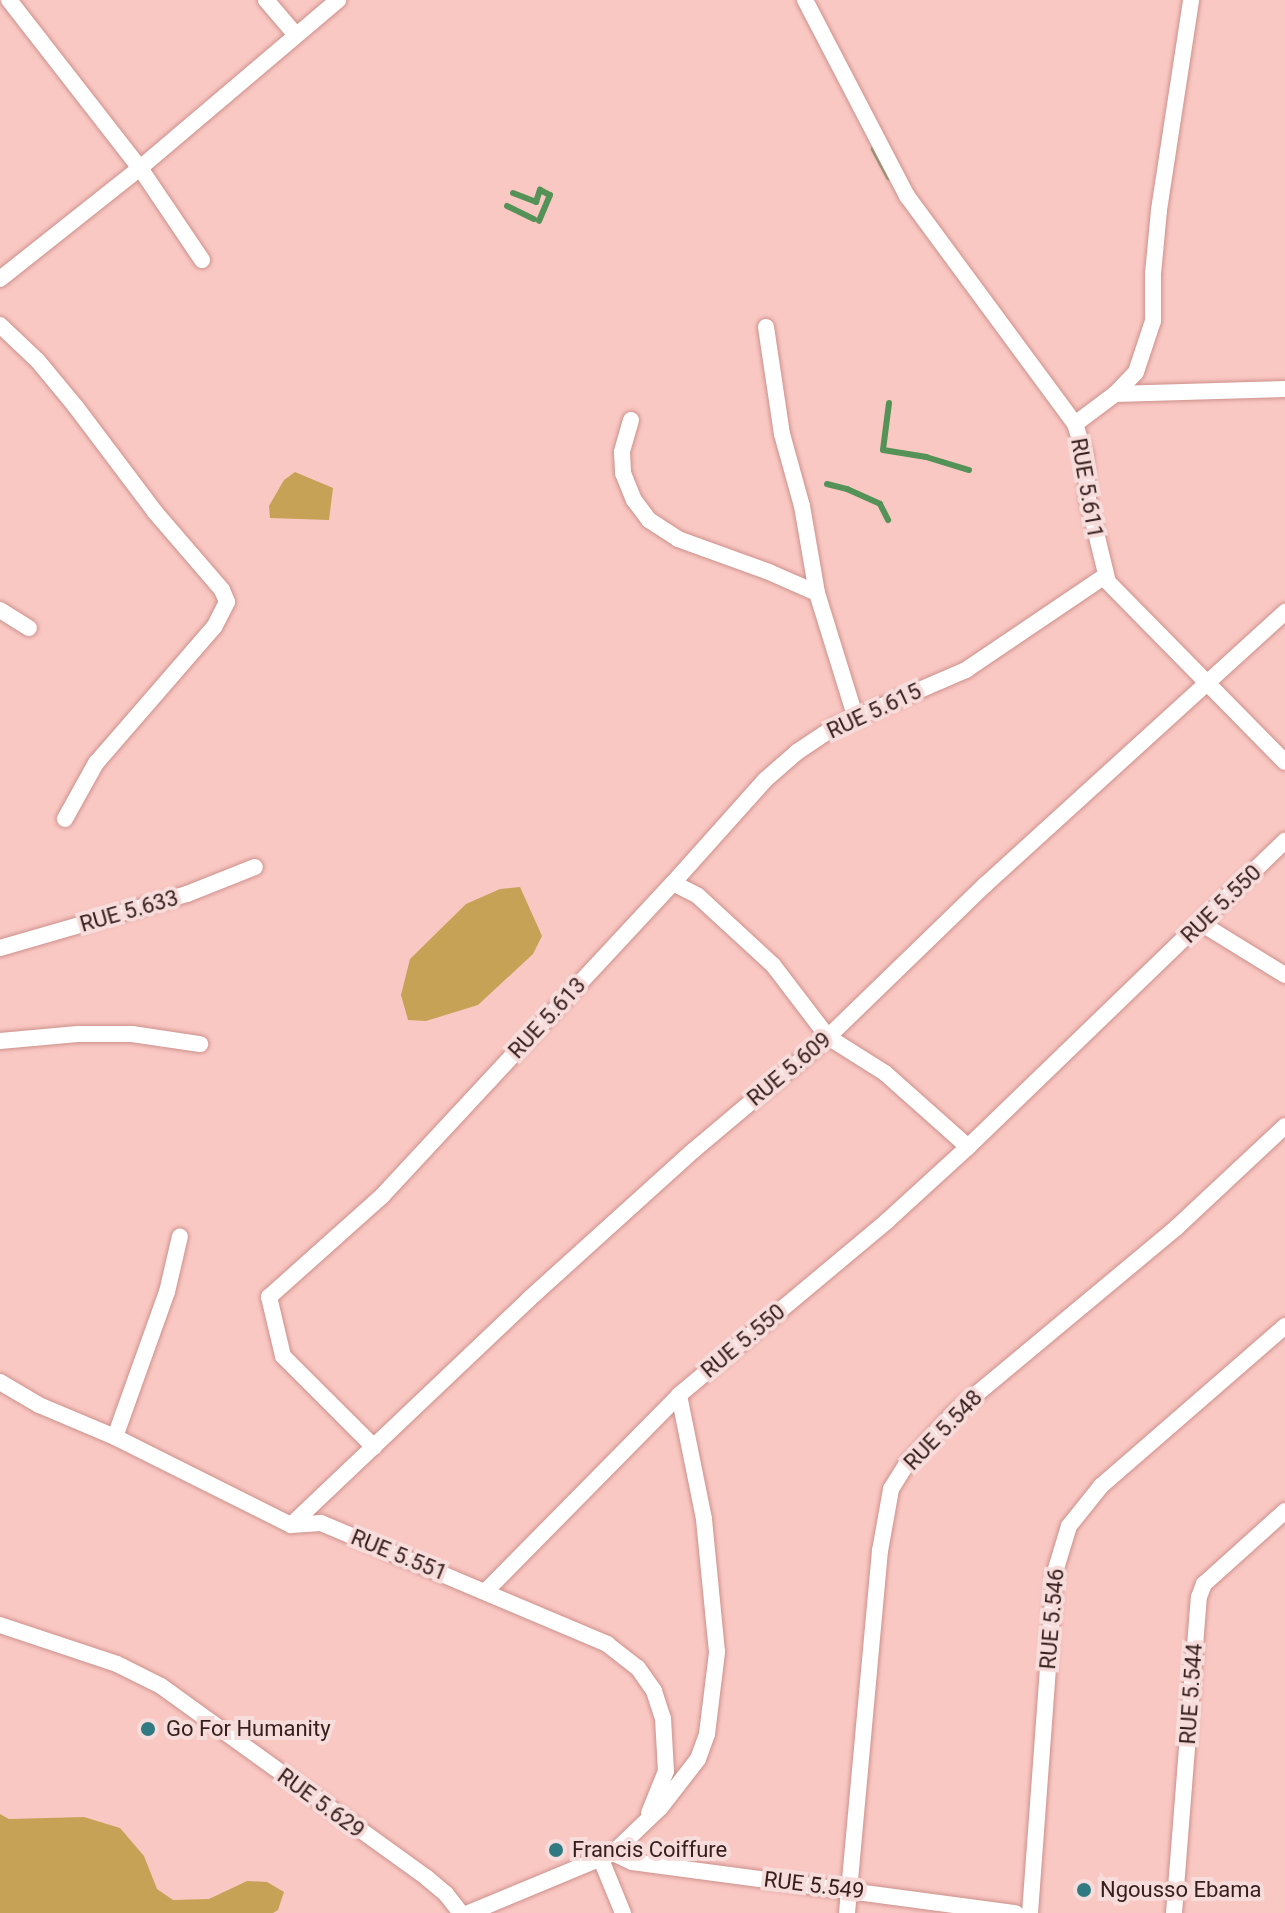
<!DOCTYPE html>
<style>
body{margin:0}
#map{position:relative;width:1285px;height:1913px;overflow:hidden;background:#fac8c3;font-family:Roboto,sans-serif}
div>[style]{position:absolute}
.green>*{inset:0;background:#c5a256}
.stream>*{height:6px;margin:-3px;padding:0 3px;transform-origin:3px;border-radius:3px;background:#559257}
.roads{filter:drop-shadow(0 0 2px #cd918c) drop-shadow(0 0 2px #cd918c)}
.minor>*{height:16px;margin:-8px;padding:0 8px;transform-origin:8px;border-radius:8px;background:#fff}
.dots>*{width:22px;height:22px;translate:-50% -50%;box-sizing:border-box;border:4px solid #f6dcda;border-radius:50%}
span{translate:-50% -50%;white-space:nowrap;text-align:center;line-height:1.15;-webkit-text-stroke:8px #f6dcda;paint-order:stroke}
.street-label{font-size:22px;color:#351e1c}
.poi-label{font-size:22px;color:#351e1c}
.left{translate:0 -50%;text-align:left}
</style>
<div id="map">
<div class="green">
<i style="clip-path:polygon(295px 472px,333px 488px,329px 520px,270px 518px,269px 506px,284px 480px)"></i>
<i style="clip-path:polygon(520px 887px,542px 936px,533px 954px,478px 1005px,426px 1021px,408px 1020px,401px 995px,410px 959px,466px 904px,500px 889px)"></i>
<i style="clip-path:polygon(0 1814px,9px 1819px,84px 1817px,120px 1828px,144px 1856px,157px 1889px,173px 1900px,209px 1899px,247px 1881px,267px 1882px,284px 1892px,278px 1910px,273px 1913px,0 1913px)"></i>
</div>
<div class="stream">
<i style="left:874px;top:149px;width:32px;rotate:62deg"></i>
<i style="left:513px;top:193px;width:25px;rotate:21deg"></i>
<i style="left:536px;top:202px;width:13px;rotate:-72deg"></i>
<i style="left:540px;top:190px;width:11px;rotate:27deg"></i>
<i style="left:550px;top:195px;width:28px;rotate:113deg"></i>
<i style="left:507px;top:206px;width:30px;rotate:26deg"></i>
<i style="left:889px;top:403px;width:47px;rotate:97.3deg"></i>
<i style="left:883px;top:450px;width:44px;rotate:9.2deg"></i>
<i style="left:926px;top:457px;width:45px;rotate:16.8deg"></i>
<i style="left:827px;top:484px;width:21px;rotate:14deg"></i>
<i style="left:847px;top:489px;width:36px;rotate:24deg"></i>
<i style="left:880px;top:504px;width:18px;rotate:63deg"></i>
</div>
<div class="roads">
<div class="minor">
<i style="left:9px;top:0;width:213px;rotate:52.1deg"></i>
<i style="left:140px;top:168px;width:111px;rotate:56deg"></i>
<i style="left:266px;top:0;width:46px;rotate:49.4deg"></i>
<i style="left:805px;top:0;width:221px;rotate:62.5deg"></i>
<i style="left:907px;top:196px;width:283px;rotate:53.6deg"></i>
<i style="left:0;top:279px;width:179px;rotate:-38.4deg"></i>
<i style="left:140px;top:168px;width:260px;rotate:-40.3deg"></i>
<i style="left:0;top:325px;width:52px;rotate:43.5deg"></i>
<i style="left:38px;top:361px;width:60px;rotate:50.4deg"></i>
<i style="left:76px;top:407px;width:131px;rotate:53deg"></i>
<i style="left:155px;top:512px;width:103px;rotate:49.3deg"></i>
<i style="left:222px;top:590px;width:13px;rotate:67deg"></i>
<i style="left:227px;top:602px;width:28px;rotate:117deg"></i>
<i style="left:214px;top:627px;width:180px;rotate:130.9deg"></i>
<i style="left:96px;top:763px;width:64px;rotate:119deg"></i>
<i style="left:766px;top:327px;width:108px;rotate:81.5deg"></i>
<i style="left:782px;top:434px;width:75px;rotate:74.5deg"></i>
<i style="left:802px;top:506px;width:88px;rotate:80.2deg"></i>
<i style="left:817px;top:593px;width:132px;rotate:72.8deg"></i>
<i style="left:1285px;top:389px;width:170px;rotate:178.3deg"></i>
<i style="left:1115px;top:394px;width:50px;rotate:143.1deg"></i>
<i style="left:1075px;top:424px;width:33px;rotate:72deg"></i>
<i style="left:1085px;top:455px;width:45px;rotate:86.2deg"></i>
<i style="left:1088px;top:500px;width:84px;rotate:76.3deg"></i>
<i style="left:1108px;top:582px;width:252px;rotate:45.5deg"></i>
<i style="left:1115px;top:394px;width:30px;rotate:-46deg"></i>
<i style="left:1136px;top:372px;width:54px;rotate:-71.6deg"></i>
<i style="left:1153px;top:321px;width:47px;rotate:-90deg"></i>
<i style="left:1153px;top:274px;width:64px;rotate:-84.6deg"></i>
<i style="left:1159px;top:210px;width:212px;rotate:-81.3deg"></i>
<i style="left:631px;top:420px;width:33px;rotate:106deg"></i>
<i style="left:622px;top:452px;width:21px;rotate:87deg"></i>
<i style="left:623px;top:473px;width:29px;rotate:68deg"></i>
<i style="left:634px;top:500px;width:25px;rotate:53deg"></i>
<i style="left:649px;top:520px;width:35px;rotate:33deg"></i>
<i style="left:678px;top:539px;width:97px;rotate:19.9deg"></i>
<i style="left:769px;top:572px;width:52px;rotate:23.6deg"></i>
<i style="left:0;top:610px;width:34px;rotate:32deg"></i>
<i style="left:673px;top:883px;width:138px;rotate:-48.2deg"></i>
<i style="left:765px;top:780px;width:43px;rotate:-41.2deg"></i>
<i style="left:797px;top:752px;width:47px;rotate:-33.7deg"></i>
<i style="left:836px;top:726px;width:142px;rotate:-23.3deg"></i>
<i style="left:966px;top:670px;width:168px;rotate:-34.1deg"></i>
<i style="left:1202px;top:924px;width:97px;rotate:31.6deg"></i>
<i style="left:0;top:948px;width:195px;rotate:-16.1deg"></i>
<i style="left:187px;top:894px;width:73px;rotate:-21.7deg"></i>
<i style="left:0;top:1041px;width:78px;rotate:-5.1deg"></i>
<i style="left:78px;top:1034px;width:54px"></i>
<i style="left:132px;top:1034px;width:69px;rotate:8.4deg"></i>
<i style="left:0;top:1382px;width:45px;rotate:30.5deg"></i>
<i style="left:39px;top:1405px;width:82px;rotate:22.8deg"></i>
<i style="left:115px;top:1437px;width:197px;rotate:26.6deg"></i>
<i style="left:291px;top:1525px;width:30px;rotate:-4deg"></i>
<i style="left:321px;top:1523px;width:311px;rotate:22.9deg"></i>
<i style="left:607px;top:1644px;width:39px;rotate:38deg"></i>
<i style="left:638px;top:1668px;width:28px;rotate:55deg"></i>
<i style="left:654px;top:1691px;width:28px;rotate:72deg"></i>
<i style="left:663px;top:1718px;width:53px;rotate:86.8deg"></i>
<i style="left:666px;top:1771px;width:45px;rotate:112deg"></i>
<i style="left:115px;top:1437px;width:154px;rotate:-70.3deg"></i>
<i style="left:167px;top:1292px;width:57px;rotate:-76.9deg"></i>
<i style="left:374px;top:1447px;width:129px;rotate:-135deg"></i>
<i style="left:283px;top:1356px;width:61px;rotate:-103.3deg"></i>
<i style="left:269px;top:1297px;width:152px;rotate:-41.8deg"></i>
<i style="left:382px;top:1196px;width:427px;rotate:-47.1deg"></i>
<i style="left:673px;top:883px;width:28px;rotate:27deg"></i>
<i style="left:698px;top:896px;width:102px;rotate:42.6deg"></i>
<i style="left:773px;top:965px;width:91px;rotate:52.6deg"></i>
<i style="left:828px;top:1037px;width:67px;rotate:32.3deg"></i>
<i style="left:885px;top:1073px;width:111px;rotate:41.7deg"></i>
<i style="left:291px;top:1525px;width:328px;rotate:-43.5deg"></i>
<i style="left:529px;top:1299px;width:222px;rotate:-42.1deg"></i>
<i style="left:694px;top:1150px;width:175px;rotate:-40.1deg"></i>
<i style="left:828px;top:1037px;width:219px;rotate:-44.1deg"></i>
<i style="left:985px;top:885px;width:406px;rotate:-42.3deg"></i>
<i style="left:486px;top:1591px;width:275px;rotate:-45.4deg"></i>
<i style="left:0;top:1625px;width:123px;rotate:18.4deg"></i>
<i style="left:117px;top:1664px;width:49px;rotate:26.6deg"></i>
<i style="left:161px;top:1686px;width:328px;rotate:35.8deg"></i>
<i style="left:427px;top:1878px;width:25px;rotate:40deg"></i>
<i style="left:446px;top:1894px;width:24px;rotate:52deg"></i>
<i style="left:613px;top:1853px;width:21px;rotate:25deg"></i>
<i style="left:632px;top:1862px;width:387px;rotate:7.6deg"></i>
<i style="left:600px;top:1857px;width:61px;rotate:67.7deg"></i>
<i style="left:469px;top:1913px;width:156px;rotate:-22.6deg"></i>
<i style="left:613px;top:1853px;width:65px;rotate:-43.8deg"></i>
<i style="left:660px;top:1808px;width:62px;rotate:-52.2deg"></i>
<i style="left:698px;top:1759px;width:27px;rotate:-70deg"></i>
<i style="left:707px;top:1734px;width:83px;rotate:-83deg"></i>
<i style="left:717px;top:1652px;width:134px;rotate:-95.6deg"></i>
<i style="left:704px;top:1519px;width:126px;rotate:-101.4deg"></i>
<i style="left:679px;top:1395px;width:271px;rotate:-39.9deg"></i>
<i style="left:887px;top:1221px;width:110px;rotate:-42.4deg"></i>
<i style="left:968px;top:1147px;width:441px;rotate:-44deg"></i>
<i style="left:847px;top:1913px;width:364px;rotate:-84.8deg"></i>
<i style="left:880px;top:1551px;width:63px;rotate:-79.9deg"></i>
<i style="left:891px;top:1489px;width:28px;rotate:-58deg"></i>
<i style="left:906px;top:1465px;width:72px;rotate:-47.2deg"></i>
<i style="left:955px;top:1412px;width:288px;rotate:-39.8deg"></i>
<i style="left:1176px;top:1228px;width:149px;rotate:-43.1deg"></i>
<i style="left:1030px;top:1913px;width:342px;rotate:-85.8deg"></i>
<i style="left:1055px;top:1572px;width:48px;rotate:-73.1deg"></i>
<i style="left:1069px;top:1526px;width:51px;rotate:-51.3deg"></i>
<i style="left:1101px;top:1486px;width:244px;rotate:-41deg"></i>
<i style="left:1174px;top:1913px;width:317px;rotate:-85.5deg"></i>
<i style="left:1199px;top:1597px;width:14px;rotate:-69deg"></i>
<i style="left:1204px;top:1584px;width:109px;rotate:-42deg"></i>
</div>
</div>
<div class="dots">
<i style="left:148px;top:1729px;background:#327a82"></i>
<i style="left:556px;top:1850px;background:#327a82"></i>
<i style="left:1084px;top:1890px;background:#327a82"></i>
</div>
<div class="street-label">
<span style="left:1087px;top:488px;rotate:80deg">RUE 5.611</span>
<span style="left:874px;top:711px;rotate:-25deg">RUE 5.615</span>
<span style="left:1221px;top:904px;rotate:-44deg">RUE 5.550</span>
<span style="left:129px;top:911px;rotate:-16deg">RUE 5.633</span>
<span style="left:547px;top:1018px;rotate:-47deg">RUE 5.613</span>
<span style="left:789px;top:1069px;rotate:-40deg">RUE 5.609</span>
<span style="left:743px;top:1341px;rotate:-40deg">RUE 5.550</span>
<span style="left:943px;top:1430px;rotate:-46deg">RUE 5.548</span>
<span style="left:399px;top:1555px;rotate:22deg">RUE 5.551</span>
<span style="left:1052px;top:1619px;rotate:-85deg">RUE 5.546</span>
<span style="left:1191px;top:1694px;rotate:-86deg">RUE 5.544</span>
<span style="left:321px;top:1803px;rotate:36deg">RUE 5.629</span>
<span style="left:814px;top:1885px;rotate:7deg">RUE 5.549</span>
</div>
<div class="poi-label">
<span class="left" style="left:166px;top:1729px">Go For Humanity</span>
<span class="left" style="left:572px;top:1850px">Francis Coiffure</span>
<span class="left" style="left:1100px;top:1890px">Ngousso Ebama</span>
</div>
</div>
